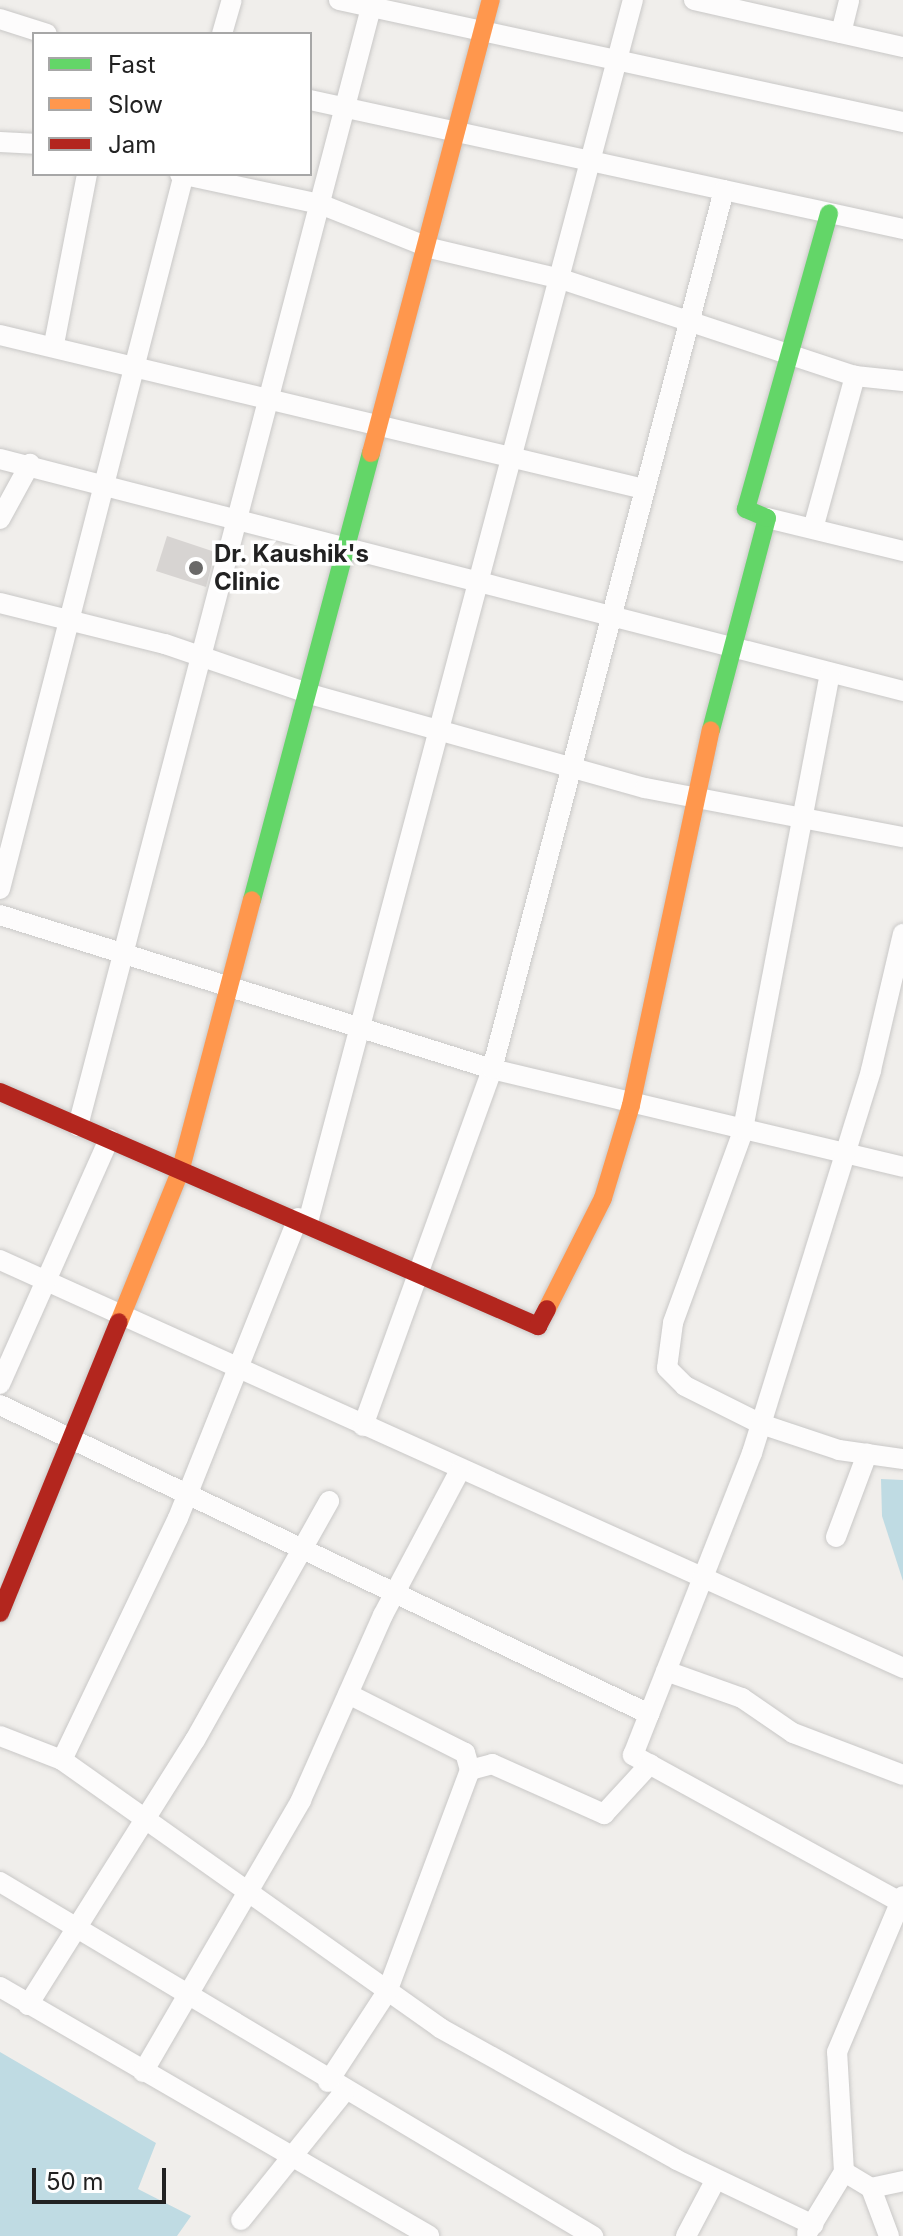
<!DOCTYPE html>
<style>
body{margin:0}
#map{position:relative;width:903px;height:2236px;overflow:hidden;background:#f0eeeb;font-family:Inter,sans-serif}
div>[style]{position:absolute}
.water>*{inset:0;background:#bfdbe3}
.building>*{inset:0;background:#d7d4d2}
.roads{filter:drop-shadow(0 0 2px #c9c8c7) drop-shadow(0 0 2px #c9c8c7)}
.street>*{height:20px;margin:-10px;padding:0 10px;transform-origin:10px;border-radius:10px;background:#fdfcfc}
.fast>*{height:18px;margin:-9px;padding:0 9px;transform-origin:9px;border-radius:9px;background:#63d668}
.slow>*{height:18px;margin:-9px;padding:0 9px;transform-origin:9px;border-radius:9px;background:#ff974d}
.jam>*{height:18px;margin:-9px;padding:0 9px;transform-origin:9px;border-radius:9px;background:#b3261e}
.dots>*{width:22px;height:22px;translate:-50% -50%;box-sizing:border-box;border:4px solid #fff;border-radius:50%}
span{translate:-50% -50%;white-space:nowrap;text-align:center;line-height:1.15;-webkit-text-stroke:7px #fff;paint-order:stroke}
.poi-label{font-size:24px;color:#222;font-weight:700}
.left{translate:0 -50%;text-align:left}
.legend{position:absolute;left:32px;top:32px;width:280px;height:144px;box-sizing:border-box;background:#fff;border:2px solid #a7a7a7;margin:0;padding:10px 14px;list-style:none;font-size:24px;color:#222}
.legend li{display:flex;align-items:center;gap:16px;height:40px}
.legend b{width:40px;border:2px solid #a7a7a7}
.scale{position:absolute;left:32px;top:2168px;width:134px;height:36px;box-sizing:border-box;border:4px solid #222;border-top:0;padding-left:10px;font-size:24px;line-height:28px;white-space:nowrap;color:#222;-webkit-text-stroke:6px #fff;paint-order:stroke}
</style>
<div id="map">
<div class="water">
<i style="clip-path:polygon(881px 1479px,903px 1480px,903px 1581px,882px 1516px)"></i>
<i style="clip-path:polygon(0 2052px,156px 2143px,138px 2189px,191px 2216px,177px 2236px,0 2236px)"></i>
</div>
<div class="building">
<i style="clip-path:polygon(167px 536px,215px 552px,206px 587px,156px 571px)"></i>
</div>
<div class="roads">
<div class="street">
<i style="left:339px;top:0;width:577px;rotate:12.21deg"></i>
<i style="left:694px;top:0;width:214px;rotate:12.7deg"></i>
<i style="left:0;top:19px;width:49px;rotate:17.7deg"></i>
<i style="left:841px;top:33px;width:34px;rotate:-76deg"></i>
<i style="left:222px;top:34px;width:35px;rotate:-74deg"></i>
<i style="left:310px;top:100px;width:607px;rotate:12.27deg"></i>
<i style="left:0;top:142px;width:34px;rotate:3deg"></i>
<i style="left:180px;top:174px;width:143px;rotate:12.1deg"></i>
<i style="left:320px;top:204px;width:118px;rotate:21.8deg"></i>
<i style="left:430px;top:248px;width:135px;rotate:13.3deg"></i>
<i style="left:561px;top:279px;width:310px;rotate:18.3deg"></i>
<i style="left:855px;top:376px;width:48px;rotate:5.9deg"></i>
<i style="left:0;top:335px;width:662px;rotate:13.45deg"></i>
<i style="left:54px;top:344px;width:173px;rotate:-79deg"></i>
<i style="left:0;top:459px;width:932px;rotate:14.41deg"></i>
<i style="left:767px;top:518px;width:140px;rotate:13.6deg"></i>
<i style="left:0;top:519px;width:63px;rotate:-61.4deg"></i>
<i style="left:814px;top:525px;width:155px;rotate:-74.6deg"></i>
<i style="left:0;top:603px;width:170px;rotate:14deg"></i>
<i style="left:165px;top:644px;width:153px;rotate:19deg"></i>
<i style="left:310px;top:694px;width:348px;rotate:15.7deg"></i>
<i style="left:645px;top:788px;width:263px;rotate:10.8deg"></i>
<i style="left:830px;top:673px;width:469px;rotate:100.8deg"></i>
<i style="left:742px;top:1134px;width:201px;rotate:110.1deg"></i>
<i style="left:673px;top:1323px;width:45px;rotate:97.6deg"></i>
<i style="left:667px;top:1368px;width:25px;rotate:45deg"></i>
<i style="left:685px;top:1386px;width:85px;rotate:26.6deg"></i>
<i style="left:761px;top:1424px;width:82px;rotate:18.4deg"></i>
<i style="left:839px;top:1450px;width:65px;rotate:8deg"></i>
<i style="left:0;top:889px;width:738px;rotate:-75.57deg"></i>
<i style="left:0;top:915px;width:516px;rotate:17.38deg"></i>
<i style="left:492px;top:1069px;width:423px;rotate:13.4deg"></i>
<i style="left:78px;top:1126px;width:1164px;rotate:-75.32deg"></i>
<i style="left:308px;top:1222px;width:1264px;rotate:-75.11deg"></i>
<i style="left:0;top:1260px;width:991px;rotate:24.31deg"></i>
<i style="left:0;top:1384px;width:268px;rotate:-66deg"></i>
<i style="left:0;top:1405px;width:719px;rotate:25.46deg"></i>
<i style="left:363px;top:1426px;width:380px;rotate:-70.1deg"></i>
<i style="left:492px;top:1069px;width:909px;rotate:-75.21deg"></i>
<i style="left:836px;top:1537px;width:89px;rotate:-69.5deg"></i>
<i style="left:666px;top:1671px;width:81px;rotate:19.6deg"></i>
<i style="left:742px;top:1698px;width:62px;rotate:34.5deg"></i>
<i style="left:793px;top:1733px;width:118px;rotate:20.9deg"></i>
<i style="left:0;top:1736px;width:66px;rotate:21.2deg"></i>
<i style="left:62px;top:1760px;width:463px;rotate:35.3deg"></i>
<i style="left:440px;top:2028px;width:271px;rotate:29.1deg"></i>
<i style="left:677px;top:2160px;width:151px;rotate:25.5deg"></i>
<i style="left:62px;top:1760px;width:268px;rotate:-64.4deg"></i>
<i style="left:178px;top:1518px;width:323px;rotate:-68.2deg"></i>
<i style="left:470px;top:1770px;width:23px;rotate:-15deg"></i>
<i style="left:492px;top:1764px;width:123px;rotate:24.1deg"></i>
<i style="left:604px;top:1814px;width:68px;rotate:-47.4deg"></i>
<i style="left:0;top:1882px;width:691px;rotate:30.84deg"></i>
<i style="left:900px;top:1902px;width:305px;rotate:-151.2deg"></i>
<i style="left:633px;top:1755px;width:325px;rotate:-68.5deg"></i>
<i style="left:752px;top:1453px;width:401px;rotate:-72.7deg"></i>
<i style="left:871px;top:1070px;width:140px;rotate:-76.8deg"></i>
<i style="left:0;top:1987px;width:496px;rotate:30.1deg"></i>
<i style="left:28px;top:2005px;width:313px;rotate:-57.8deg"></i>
<i style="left:195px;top:1740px;width:274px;rotate:-60.7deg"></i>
<i style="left:143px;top:2072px;width:315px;rotate:-59.8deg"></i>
<i style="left:301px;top:1800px;width:202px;rotate:-66.1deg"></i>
<i style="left:383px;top:1615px;width:164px;rotate:-62deg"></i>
<i style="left:328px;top:2082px;width:108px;rotate:-56.8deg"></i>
<i style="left:387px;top:1992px;width:237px;rotate:-69.5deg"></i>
<i style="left:470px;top:1770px;width:18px;rotate:-106deg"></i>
<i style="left:465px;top:1753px;width:131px;rotate:-153.2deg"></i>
<i style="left:871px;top:2188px;width:33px;rotate:-12deg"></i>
<i style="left:241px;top:2220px;width:164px;rotate:-51.2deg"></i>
<i style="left:807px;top:2233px;width:71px;rotate:-58.8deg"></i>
<i style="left:686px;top:2236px;width:64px;rotate:-62.2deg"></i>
<i style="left:889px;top:2236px;width:51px;rotate:-110.6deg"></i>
<i style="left:871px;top:2188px;width:31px;rotate:-149deg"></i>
<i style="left:844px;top:2172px;width:120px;rotate:-93.3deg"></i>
<i style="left:837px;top:2052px;width:169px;rotate:-67.1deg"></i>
</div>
<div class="fast">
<i style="left:711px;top:730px;width:219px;rotate:-75.2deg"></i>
<i style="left:767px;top:518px;width:23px;rotate:-157deg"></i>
<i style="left:746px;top:509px;width:307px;rotate:-74.3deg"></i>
<i style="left:252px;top:900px;width:463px;rotate:-75.1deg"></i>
</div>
<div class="slow">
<i style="left:371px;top:453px;width:469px;rotate:-75.2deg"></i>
<i style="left:547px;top:1309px;width:124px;rotate:-63.2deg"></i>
<i style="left:603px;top:1198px;width:97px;rotate:-73.2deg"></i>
<i style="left:631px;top:1105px;width:383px;rotate:-78deg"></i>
<i style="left:119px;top:1322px;width:162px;rotate:-67.9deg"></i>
<i style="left:180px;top:1172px;width:281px;rotate:-75.2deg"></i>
</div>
<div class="jam">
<i style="left:0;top:1092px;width:587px;rotate:23.51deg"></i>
<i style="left:538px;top:1326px;width:19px;rotate:-62deg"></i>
<i style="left:0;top:1613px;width:314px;rotate:-67.8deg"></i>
</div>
</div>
<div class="dots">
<i style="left:196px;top:568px;background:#6a6968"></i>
</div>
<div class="poi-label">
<span class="left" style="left:214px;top:568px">Dr. Kaushik's<br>Clinic</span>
</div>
<ul class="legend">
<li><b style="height:10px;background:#63d668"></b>Fast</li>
<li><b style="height:10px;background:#ff974d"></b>Slow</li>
<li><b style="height:10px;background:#b3261e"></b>Jam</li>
</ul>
<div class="scale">50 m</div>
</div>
